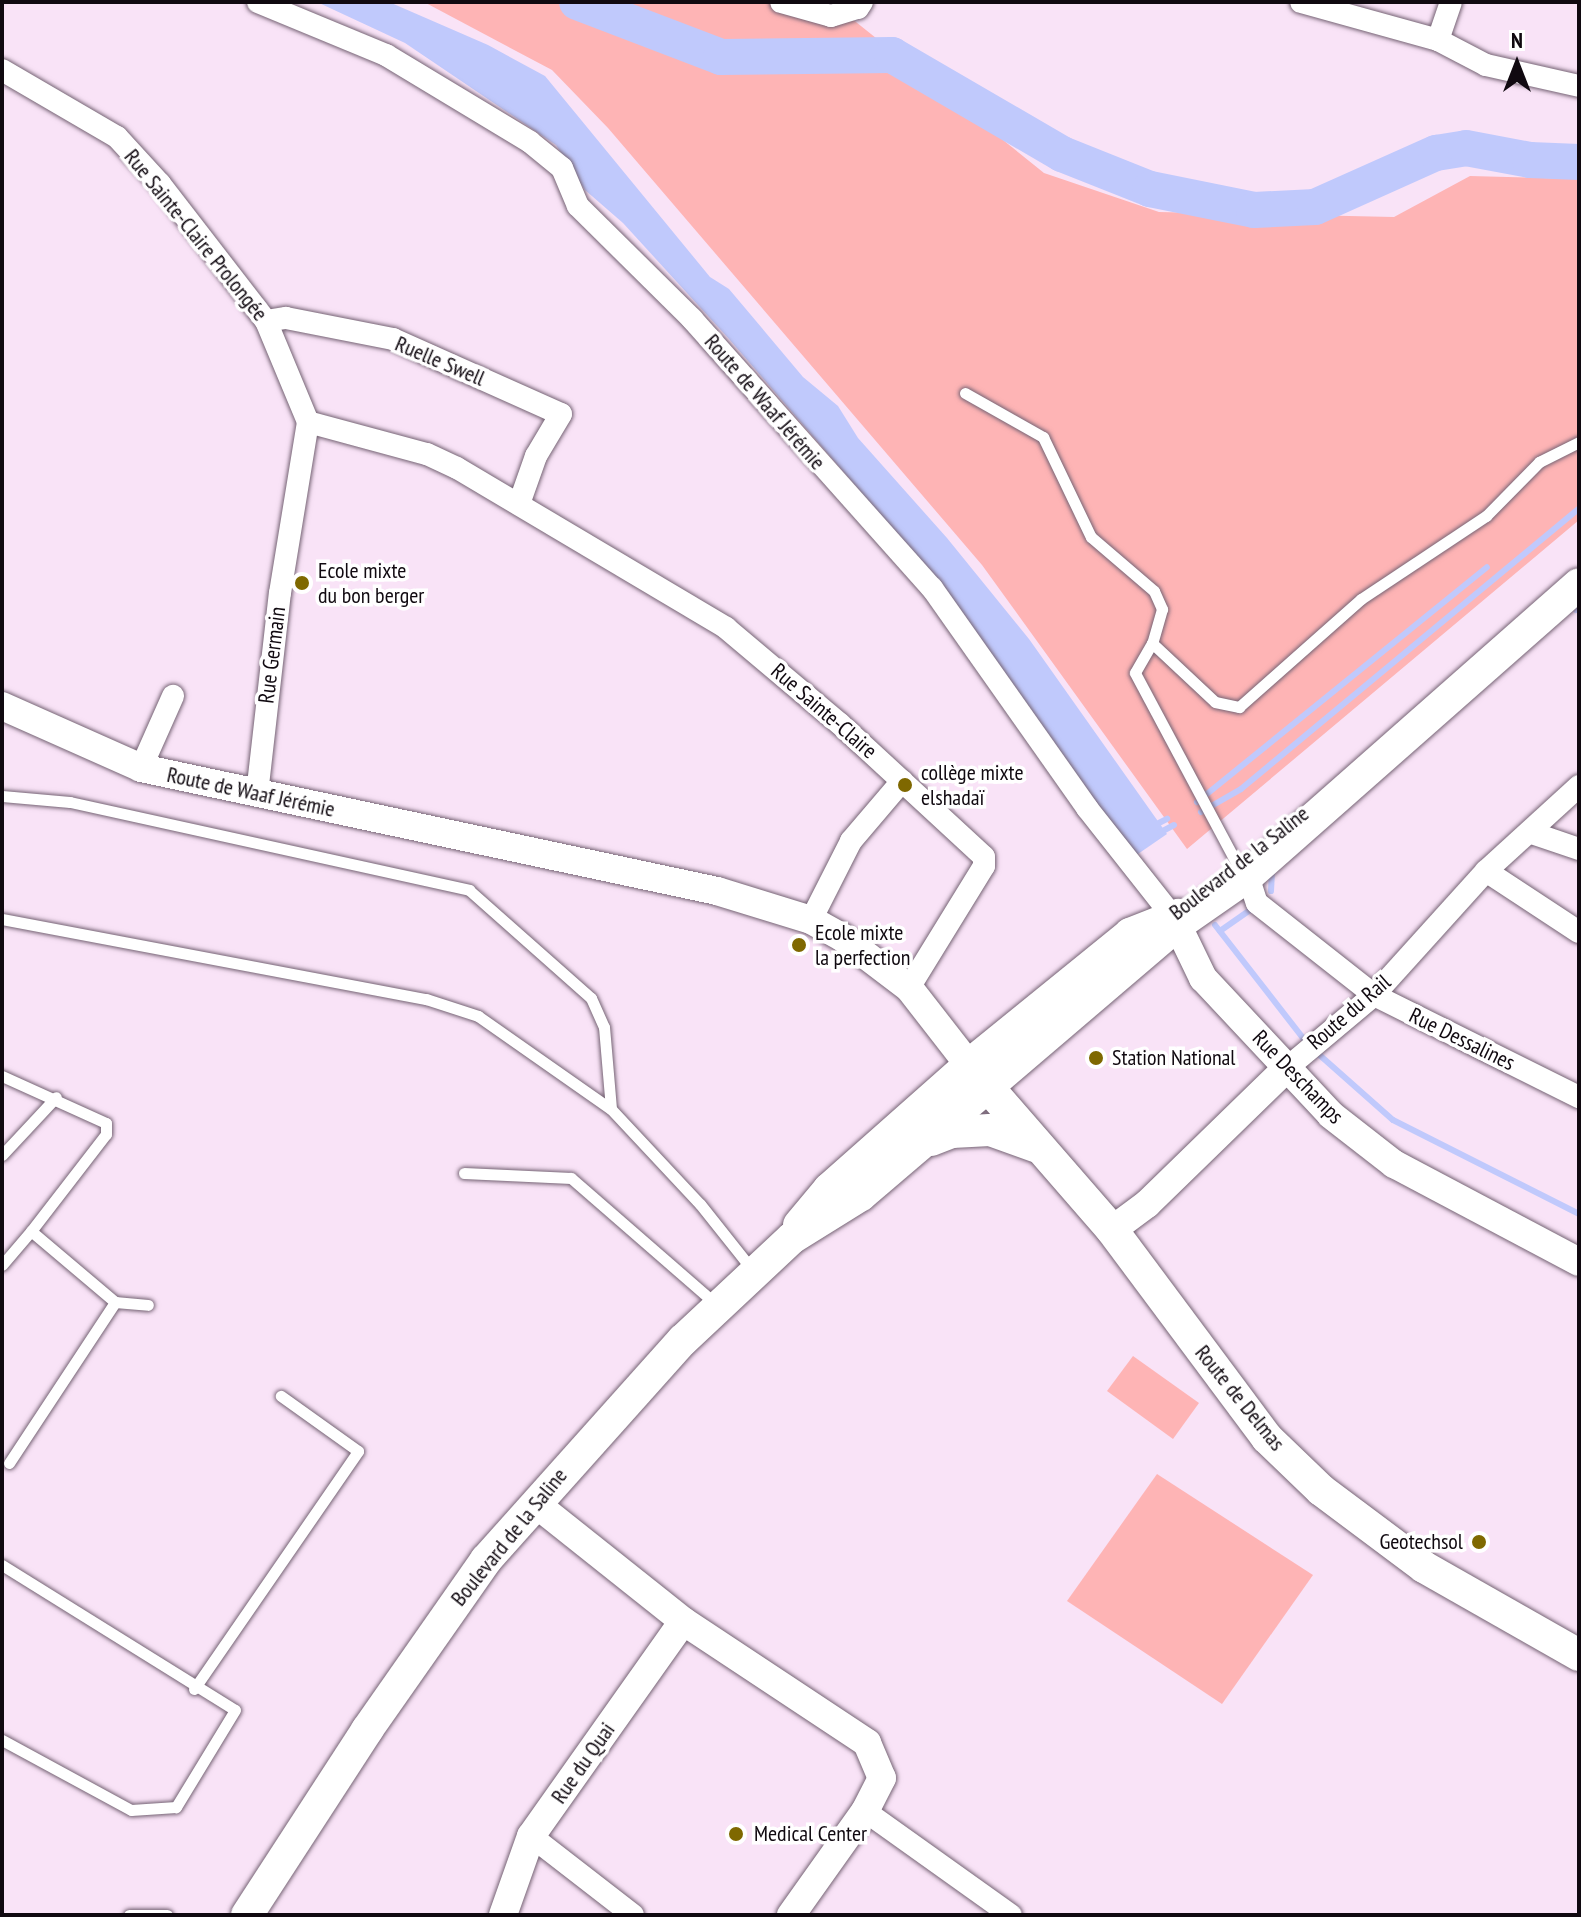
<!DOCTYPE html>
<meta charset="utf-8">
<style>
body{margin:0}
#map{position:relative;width:1581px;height:1917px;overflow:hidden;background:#f9e3f7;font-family:"PT Sans Narrow",sans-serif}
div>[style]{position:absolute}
.green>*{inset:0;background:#feb4b5}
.water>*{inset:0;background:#c0c9fc}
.stream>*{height:6px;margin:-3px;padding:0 3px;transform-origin:3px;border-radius:3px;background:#c0c9fc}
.river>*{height:36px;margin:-18px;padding:0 18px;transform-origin:18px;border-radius:18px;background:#c0c9fc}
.roads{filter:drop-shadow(0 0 2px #756374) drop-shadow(0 0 2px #756374)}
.service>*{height:11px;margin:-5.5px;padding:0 5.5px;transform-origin:5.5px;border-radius:5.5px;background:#fff}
.minor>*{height:22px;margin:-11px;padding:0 11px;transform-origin:11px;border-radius:11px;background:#fff}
.tertiary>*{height:28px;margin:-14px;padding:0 14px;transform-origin:14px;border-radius:14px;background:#fff}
.secondary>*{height:32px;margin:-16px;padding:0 16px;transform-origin:16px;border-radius:16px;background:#fff}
.dots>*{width:22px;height:22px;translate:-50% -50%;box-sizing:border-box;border:4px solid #fff;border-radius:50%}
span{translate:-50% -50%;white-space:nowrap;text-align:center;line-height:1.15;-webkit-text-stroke:7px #fff;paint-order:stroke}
.street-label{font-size:22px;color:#100910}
.poi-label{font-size:22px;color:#100910}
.left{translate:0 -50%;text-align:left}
.right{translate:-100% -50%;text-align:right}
.frame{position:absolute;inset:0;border:4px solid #100910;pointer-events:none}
.north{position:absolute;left:1477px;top:24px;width:80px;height:80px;-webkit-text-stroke:6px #fff;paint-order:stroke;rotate:0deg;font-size:22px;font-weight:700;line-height:32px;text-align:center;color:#100910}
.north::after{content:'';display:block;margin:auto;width:28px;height:36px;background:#100910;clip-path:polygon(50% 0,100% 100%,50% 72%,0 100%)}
</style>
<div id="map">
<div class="green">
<i style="clip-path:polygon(424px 2px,802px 2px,851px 18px,1044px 173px,1159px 212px,1394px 217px,1470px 176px,1579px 179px,1579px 520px,1187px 849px,982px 565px,608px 128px,552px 70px)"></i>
<i style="clip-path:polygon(1133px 1356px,1199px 1403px,1173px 1439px,1107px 1391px)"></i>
<i style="clip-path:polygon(1157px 1474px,1313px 1575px,1222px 1704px,1067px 1601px)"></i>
</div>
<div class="water">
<i style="clip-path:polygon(317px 2px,389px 2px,488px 45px,545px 76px,710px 277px,729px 289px,803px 377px,838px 406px,858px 438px,947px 538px,1029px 639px,1167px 834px,1135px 856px,911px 550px,729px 339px,623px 223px,585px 190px,556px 145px,405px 43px)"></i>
</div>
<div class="stream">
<i style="left:1576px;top:610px;width:4px;rotate:-34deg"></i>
<i style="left:1197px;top:802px;width:373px;rotate:-39deg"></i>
<i style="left:1201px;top:812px;width:46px;rotate:-29.9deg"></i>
<i style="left:1241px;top:789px;width:440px;rotate:-39.7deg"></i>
<i style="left:1153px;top:826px;width:16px;rotate:-27deg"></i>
<i style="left:1159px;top:833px;width:17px;rotate:-28deg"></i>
<i style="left:1271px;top:891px;width:20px;rotate:-87deg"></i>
<i style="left:1215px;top:925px;width:150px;rotate:52.1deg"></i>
<i style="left:1220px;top:931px;width:38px;rotate:-35deg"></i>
<i style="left:1315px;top:1051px;width:104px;rotate:41.5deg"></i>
<i style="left:1393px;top:1120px;width:208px;rotate:26.8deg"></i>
</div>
<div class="river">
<i style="left:577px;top:2px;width:154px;rotate:20.9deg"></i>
<i style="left:721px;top:57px;width:171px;rotate:-0.7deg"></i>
<i style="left:892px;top:55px;width:197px;rotate:30.2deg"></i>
<i style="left:1062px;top:154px;width:95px;rotate:21.7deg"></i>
<i style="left:1150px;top:189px;width:106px;rotate:11.4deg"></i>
<i style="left:1254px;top:210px;width:61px;rotate:-2.8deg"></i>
<i style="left:1315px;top:207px;width:133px;rotate:-24.1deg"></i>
<i style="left:1436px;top:153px;width:30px;rotate:-9deg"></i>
<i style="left:1466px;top:148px;width:65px;rotate:10.6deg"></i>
<i style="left:1530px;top:160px;width:49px;rotate:2.3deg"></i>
</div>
<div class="roads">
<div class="service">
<i style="left:965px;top:393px;width:90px;rotate:29.4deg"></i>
<i style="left:1043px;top:437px;width:111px;rotate:64.4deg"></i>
<i style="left:1091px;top:537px;width:83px;rotate:40.6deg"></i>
<i style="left:1154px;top:591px;width:20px;rotate:66deg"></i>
<i style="left:1162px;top:609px;width:35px;rotate:106deg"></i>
<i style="left:1152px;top:643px;width:86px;rotate:43.1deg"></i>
<i style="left:1215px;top:702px;width:25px;rotate:12deg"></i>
<i style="left:1239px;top:707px;width:163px;rotate:-41.5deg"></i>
<i style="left:1361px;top:599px;width:150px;rotate:-33.6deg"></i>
<i style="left:1486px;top:516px;width:76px;rotate:-45.5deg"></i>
<i style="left:1539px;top:462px;width:45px;rotate:-26.6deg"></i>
<i style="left:1152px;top:643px;width:34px;rotate:120deg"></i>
<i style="left:1135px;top:673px;width:221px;rotate:61.9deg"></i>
<i style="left:2px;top:796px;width:68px;rotate:5deg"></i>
<i style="left:70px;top:802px;width:409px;rotate:12.4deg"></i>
<i style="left:469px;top:890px;width:163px;rotate:41.5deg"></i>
<i style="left:591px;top:998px;width:32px;rotate:66deg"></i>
<i style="left:604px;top:1027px;width:82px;rotate:85.1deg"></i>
<i style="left:611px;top:1109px;width:130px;rotate:46.9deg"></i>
<i style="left:700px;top:1204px;width:87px;rotate:51.5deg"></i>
<i style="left:2px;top:919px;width:431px;rotate:10.7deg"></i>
<i style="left:426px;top:999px;width:55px;rotate:18.1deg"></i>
<i style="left:478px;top:1016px;width:162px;rotate:35deg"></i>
<i style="left:2px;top:1076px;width:114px;rotate:24.3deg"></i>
<i style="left:106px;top:1123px;width:11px;rotate:90deg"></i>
<i style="left:106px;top:1134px;width:123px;rotate:127.7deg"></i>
<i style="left:31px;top:1231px;width:110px;rotate:40.2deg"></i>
<i style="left:115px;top:1302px;width:33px;rotate:5deg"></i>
<i style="left:2px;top:1155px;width:79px;rotate:-47deg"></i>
<i style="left:464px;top:1173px;width:107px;rotate:2.7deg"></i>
<i style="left:571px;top:1178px;width:195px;rotate:41deg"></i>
<i style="left:2px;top:1265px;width:45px;rotate:-49.5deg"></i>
<i style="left:9px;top:1463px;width:193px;rotate:-56.6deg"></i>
<i style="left:2px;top:1565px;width:274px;rotate:31.9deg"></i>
<i style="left:235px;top:1710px;width:114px;rotate:121.3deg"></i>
<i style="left:176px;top:1807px;width:45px;rotate:176.2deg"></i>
<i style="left:131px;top:1810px;width:147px;rotate:-151.5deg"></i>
<i style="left:194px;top:1689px;width:289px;rotate:-55.4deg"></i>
<i style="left:358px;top:1451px;width:95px;rotate:-144.5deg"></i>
<i style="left:129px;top:1915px;width:38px"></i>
</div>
<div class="minor">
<i style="left:258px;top:2px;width:139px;rotate:22.5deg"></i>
<i style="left:386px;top:55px;width:168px;rotate:31.1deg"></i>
<i style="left:530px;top:142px;width:41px;rotate:39.1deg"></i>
<i style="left:562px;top:168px;width:41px;rotate:67.2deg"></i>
<i style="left:578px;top:206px;width:161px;rotate:44.7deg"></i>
<i style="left:692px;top:319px;width:361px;rotate:48.3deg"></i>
<i style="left:932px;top:588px;width:269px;rotate:54.8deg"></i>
<i style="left:1087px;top:808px;width:140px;rotate:51.7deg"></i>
<i style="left:781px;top:2px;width:52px;rotate:15.6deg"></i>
<i style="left:831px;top:16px;width:28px;rotate:-17deg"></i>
<i style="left:858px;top:8px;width:7px;rotate:-56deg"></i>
<i style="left:1301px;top:2px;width:142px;rotate:15.5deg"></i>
<i style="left:1438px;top:40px;width:54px;rotate:27.5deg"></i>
<i style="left:1486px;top:65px;width:95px;rotate:12.7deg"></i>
<i style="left:1438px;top:40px;width:40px;rotate:-71.1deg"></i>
<i style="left:2px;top:70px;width:133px;rotate:30.2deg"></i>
<i style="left:117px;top:137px;width:64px;rotate:47.5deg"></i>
<i style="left:160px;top:184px;width:173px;rotate:52.3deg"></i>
<i style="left:266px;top:321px;width:109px;rotate:67.4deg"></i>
<i style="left:308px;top:422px;width:123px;rotate:15.1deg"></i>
<i style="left:427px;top:454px;width:33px;rotate:25deg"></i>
<i style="left:457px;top:468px;width:313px;rotate:30.7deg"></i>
<i style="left:726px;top:628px;width:148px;rotate:40.1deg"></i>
<i style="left:839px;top:723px;width:197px;rotate:42.7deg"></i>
<i style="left:984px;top:857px;width:9px;rotate:90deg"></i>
<i style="left:984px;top:866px;width:143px;rotate:121.6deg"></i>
<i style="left:266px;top:321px;width:20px;rotate:-9deg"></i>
<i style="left:286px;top:318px;width:109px;rotate:11.1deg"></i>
<i style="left:393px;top:339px;width:184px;rotate:24.1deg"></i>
<i style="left:561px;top:414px;width:49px;rotate:120.8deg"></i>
<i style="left:536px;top:456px;width:51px;rotate:109.5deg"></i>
<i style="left:141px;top:768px;width:79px;rotate:-66deg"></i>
<i style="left:257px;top:794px;width:202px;rotate:-83.5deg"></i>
<i style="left:280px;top:593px;width:173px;rotate:-80.7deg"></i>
<i style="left:1532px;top:833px;width:50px;rotate:18.8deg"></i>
<i style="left:1486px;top:871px;width:111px;rotate:33.3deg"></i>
<i style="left:1248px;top:876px;width:28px;rotate:72deg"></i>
<i style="left:1257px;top:903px;width:149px;rotate:38.2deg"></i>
<i style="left:1374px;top:995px;width:229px;rotate:26.5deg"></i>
<i style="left:811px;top:920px;width:89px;rotate:-63.1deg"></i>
<i style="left:851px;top:841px;width:79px;rotate:-49.6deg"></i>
<i style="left:1287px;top:1068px;width:114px;rotate:-40deg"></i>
<i style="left:1374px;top:995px;width:167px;rotate:-47.9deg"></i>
<i style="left:1486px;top:871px;width:126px;rotate:-42.4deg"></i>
<i style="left:865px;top:1811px;width:179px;rotate:35.5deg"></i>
<i style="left:531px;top:1836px;width:129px;rotate:37.8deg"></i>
</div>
<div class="tertiary">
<i style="left:2px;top:706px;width:152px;rotate:24deg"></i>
<i style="left:141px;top:768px;width:589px;rotate:12.05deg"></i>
<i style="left:717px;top:891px;width:98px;rotate:17.1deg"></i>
<i style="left:811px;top:920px;width:35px;rotate:29deg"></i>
<i style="left:842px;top:937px;width:84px;rotate:37.3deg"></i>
<i style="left:909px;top:988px;width:98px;rotate:52.1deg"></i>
<i style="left:1174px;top:918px;width:67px;rotate:64.2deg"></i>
<i style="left:1203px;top:978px;width:187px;rotate:46.9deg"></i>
<i style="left:1331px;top:1115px;width:80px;rotate:37.9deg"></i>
<i style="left:1394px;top:1164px;width:209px;rotate:27.9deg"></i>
<i style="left:1112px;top:1230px;width:44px;rotate:-36.6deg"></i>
<i style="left:1147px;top:1204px;width:195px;rotate:-44.2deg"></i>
<i style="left:536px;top:1504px;width:188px;rotate:38.5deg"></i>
<i style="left:683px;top:1621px;width:221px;rotate:33.5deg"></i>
<i style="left:867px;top:1743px;width:38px;rotate:67deg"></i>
<i style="left:882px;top:1778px;width:37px;rotate:117deg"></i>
<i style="left:865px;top:1811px;width:128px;rotate:125.4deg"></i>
<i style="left:503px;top:1915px;width:84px;rotate:-70.5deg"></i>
<i style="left:531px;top:1836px;width:263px;rotate:-54.7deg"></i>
</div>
<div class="secondary">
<i style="left:973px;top:1070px;width:212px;rotate:49deg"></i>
<i style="left:1112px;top:1230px;width:259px;rotate:53.3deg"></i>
<i style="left:1267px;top:1438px;width:75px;rotate:43.9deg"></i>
<i style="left:1321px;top:1490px;width:129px;rotate:36.8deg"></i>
<i style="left:1424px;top:1567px;width:178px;rotate:29.6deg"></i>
<i style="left:931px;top:1140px;width:22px;rotate:-21deg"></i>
<i style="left:952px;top:1132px;width:38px;rotate:-3deg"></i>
<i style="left:990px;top:1130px;width:48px;rotate:19.6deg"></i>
<i style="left:799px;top:1225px;width:47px;rotate:-50.2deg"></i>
<i style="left:829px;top:1189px;width:187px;rotate:-41.5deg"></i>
<i style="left:969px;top:1065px;width:208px;rotate:-39.1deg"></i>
<i style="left:1130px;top:934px;width:52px;rotate:-21.6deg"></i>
<i style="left:247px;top:1915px;width:221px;rotate:-57deg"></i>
<i style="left:367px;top:1730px;width:208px;rotate:-55deg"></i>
<i style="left:486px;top:1560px;width:295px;rotate:-48.2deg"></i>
<i style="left:683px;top:1340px;width:149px;rotate:-43.1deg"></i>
<i style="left:792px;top:1238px;width:81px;rotate:-31.9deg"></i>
<i style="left:861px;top:1195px;width:414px;rotate:-40.5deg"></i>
<i style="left:1176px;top:926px;width:88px;rotate:-34.8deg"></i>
<i style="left:1248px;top:876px;width:441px;rotate:-41.4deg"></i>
</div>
</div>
<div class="dots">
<i style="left:302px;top:583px;background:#7f6800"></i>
<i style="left:905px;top:785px;background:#7f6800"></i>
<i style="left:799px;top:945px;background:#7f6800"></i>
<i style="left:1096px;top:1058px;background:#7f6800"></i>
<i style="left:1479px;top:1542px;background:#7f6800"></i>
<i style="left:736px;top:1834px;background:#7f6800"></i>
</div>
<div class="street-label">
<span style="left:196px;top:235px;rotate:51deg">Rue Sainte-Claire Prolongée</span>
<span style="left:440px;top:361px;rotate:23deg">Ruelle Swell</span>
<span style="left:765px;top:402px;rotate:49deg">Route de Waaf Jérémie</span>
<span style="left:272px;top:655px;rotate:-83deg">Rue Germain</span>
<span style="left:824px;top:711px;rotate:41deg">Rue Sainte-Claire</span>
<span style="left:251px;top:792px;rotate:12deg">Route de Waaf Jérémie</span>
<span style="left:1239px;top:863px;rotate:-38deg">Boulevard de la Saline</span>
<span style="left:1349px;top:1012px;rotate:-41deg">Route du Rail</span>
<span style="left:1462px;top:1039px;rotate:26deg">Rue Dessalines</span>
<span style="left:1298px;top:1077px;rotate:46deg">Rue Deschamps</span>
<span style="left:1240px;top:1398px;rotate:51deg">Route de Delmas</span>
<span style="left:509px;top:1537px;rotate:-51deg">Boulevard de la Saline</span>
<span style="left:583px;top:1763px;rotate:-55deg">Rue du Quai</span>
</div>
<div class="poi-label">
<span class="left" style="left:318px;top:583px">Ecole mixte<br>du bon berger</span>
<span class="left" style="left:921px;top:785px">collège mixte<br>elshadaï</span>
<span class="left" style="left:815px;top:945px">Ecole mixte<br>la perfection</span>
<span class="left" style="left:1112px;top:1058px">Station National</span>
<span class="right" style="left:1463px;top:1542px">Geotechsol</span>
<span class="left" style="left:754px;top:1834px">Medical Center</span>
</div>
<div class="frame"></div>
<div class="north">N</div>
</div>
